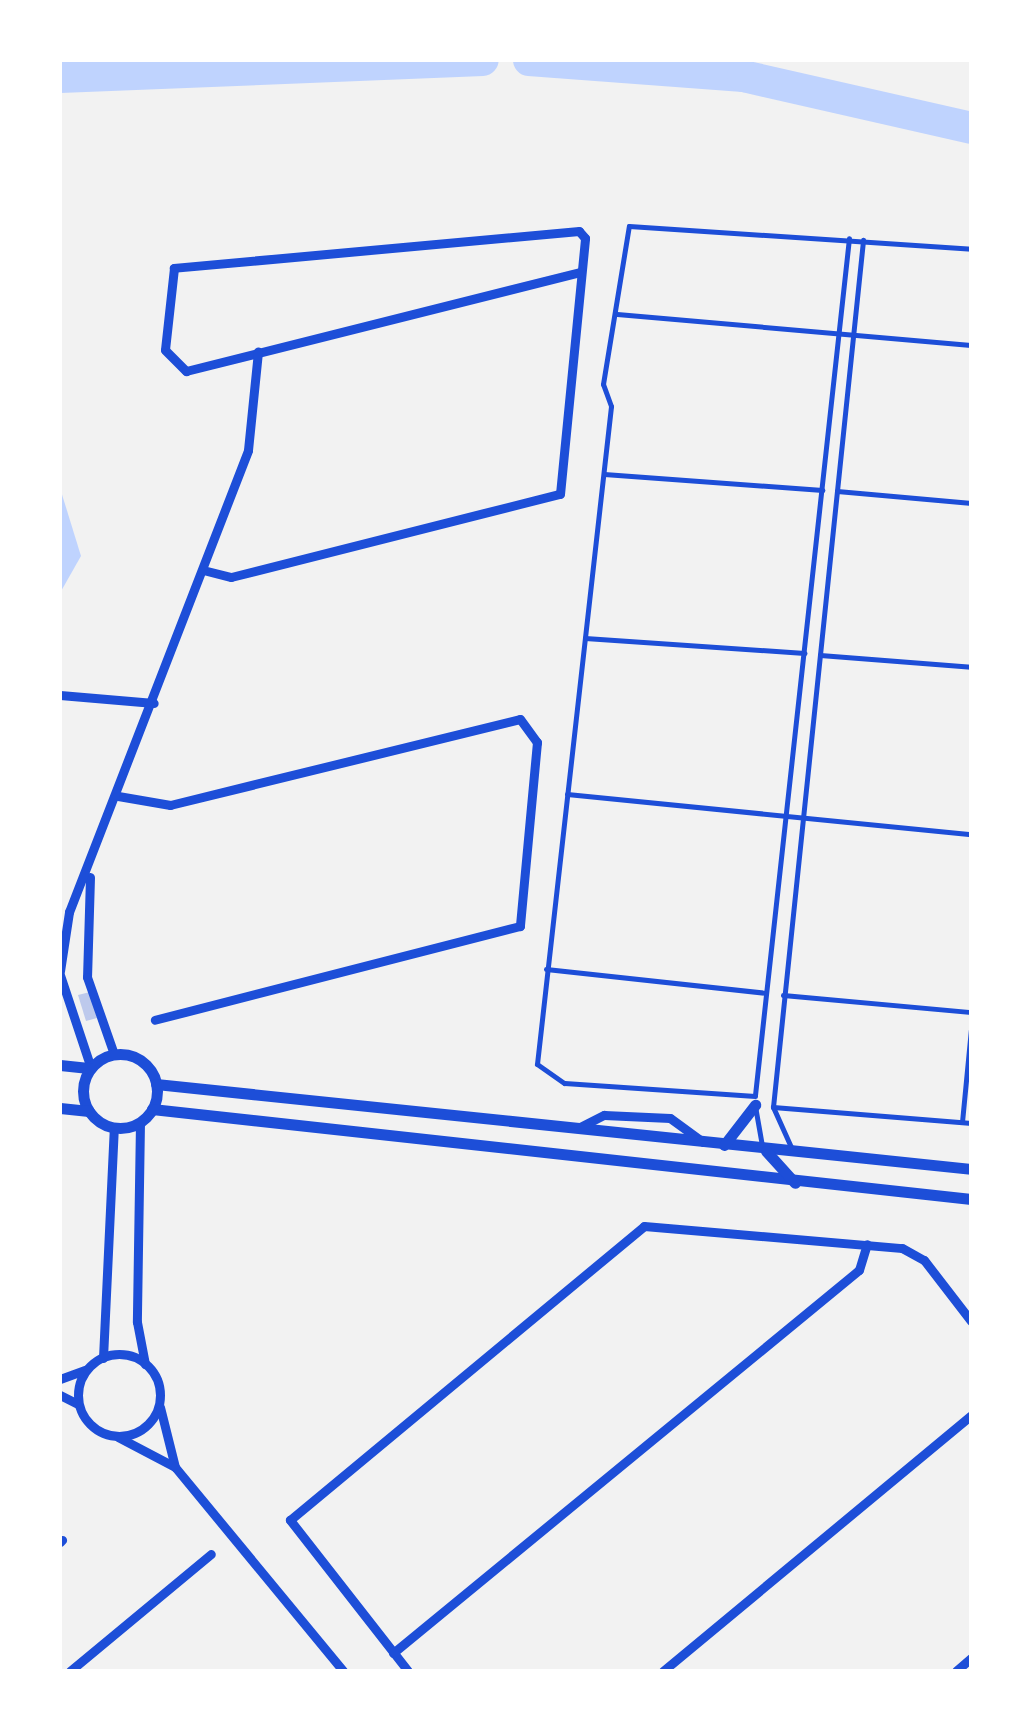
<!DOCTYPE html>
<style>
body{margin:0}
#map{position:relative;width:1031px;height:1731px;overflow:hidden;background:#f2f2f2;font-family:Cabin,sans-serif}
div>[style]{position:absolute}
.water>*{inset:0;background:#bfd3fe}
.river>*{height:32px;margin:-16px;padding:0 16px;transform-origin:16px;border-radius:16px;background:#bfd3fe}
.building>*{inset:0;background:#bdc9ec}
.service>*{height:5px;margin:-2.5px;padding:0 2.5px;transform-origin:2.5px;border-radius:2.5px;background:#1d4ed8}
.minor>*{height:9px;margin:-4.5px;padding:0 4.5px;transform-origin:4.5px;border-radius:4.5px;background:#1d4ed8}
.minor>.ring{margin:-4.5px;padding:0;box-sizing:content-box;background:none;border:9px solid #1d4ed8;border-radius:50%}
.tertiary>*{height:11px;margin:-5.5px;padding:0 5.5px;transform-origin:5.5px;border-radius:5.5px;background:#1d4ed8}
.tertiary>.ring{margin:-5.5px;padding:0;box-sizing:content-box;background:none;border:11px solid #1d4ed8;border-radius:50%}
span{translate:-50% -50%;white-space:nowrap;text-align:center;line-height:1.15;-webkit-text-stroke:10px #fff;paint-order:stroke}
.frame{position:absolute;inset:0;border:62px solid #fff;pointer-events:none}
</style>
<div id="map">
<div class="water">
<i style="clip-path:polygon(60px 488px,81px 556px,60px 593px)"></i>
</div>
<div class="river">
<i style="left:529px;top:60px;width:215px;rotate:4.3deg"></i>
<i style="left:743px;top:76px;width:234px;rotate:12.8deg"></i>
<i style="left:60px;top:77px;width:423px;rotate:-2.3deg"></i>
</div>
<div class="building">
<i style="clip-path:polygon(90px 992px,97px 1018px,86px 1021px,78px 995px)"></i>
</div>
<div class="service">
<i style="left:617px;top:314px;width:355px;rotate:5deg"></i>
<i style="left:604px;top:474px;width:219px;rotate:4.2deg"></i>
<i style="left:837px;top:491px;width:135px;rotate:5.1deg"></i>
<i style="left:585px;top:638px;width:220px;rotate:3.9deg"></i>
<i style="left:820px;top:655px;width:151px;rotate:4.5deg"></i>
<i style="left:567px;top:794px;width:406px;rotate:5.7deg"></i>
<i style="left:546px;top:969px;width:221px;rotate:6.2deg"></i>
<i style="left:783px;top:995px;width:189px;rotate:5.2deg"></i>
<i style="left:755px;top:1095px;width:862px;rotate:-83.74deg"></i>
<i style="left:755px;top:1096px;width:191px;rotate:-176.1deg"></i>
<i style="left:564px;top:1083px;width:33px;rotate:-145deg"></i>
<i style="left:537px;top:1064px;width:662px;rotate:-83.58deg"></i>
<i style="left:611px;top:406px;width:23px;rotate:-110deg"></i>
<i style="left:603px;top:384px;width:160px;rotate:-80.7deg"></i>
<i style="left:629px;top:226px;width:343px;rotate:3.8deg"></i>
<i style="left:755px;top:1106px;width:39px;rotate:80deg"></i>
<i style="left:773px;top:1107px;width:199px;rotate:4.6deg"></i>
<i style="left:962px;top:1122px;width:93px;rotate:-84.5deg"></i>
<i style="left:791px;top:1147px;width:44px;rotate:-114.2deg"></i>
<i style="left:773px;top:1107px;width:872px;rotate:-84.07deg"></i>
</div>
<div class="minor">
<i style="left:203px;top:570px;width:29px;rotate:14deg"></i>
<i style="left:231px;top:577px;width:339px;rotate:-14.2deg"></i>
<i style="left:560px;top:494px;width:257px;rotate:-84.4deg"></i>
<i style="left:585px;top:238px;width:9px;rotate:-131deg"></i>
<i style="left:579px;top:231px;width:407px;rotate:174.8deg"></i>
<i style="left:174px;top:268px;width:82px;rotate:96.3deg"></i>
<i style="left:165px;top:350px;width:30px;rotate:45deg"></i>
<i style="left:186px;top:371px;width:407px;rotate:-14.1deg"></i>
<i style="left:60px;top:695px;width:94px;rotate:4.9deg"></i>
<i style="left:118px;top:796px;width:53px;rotate:9.8deg"></i>
<i style="left:170px;top:805px;width:360px;rotate:-13.8deg"></i>
<i style="left:520px;top:719px;width:29px;rotate:54deg"></i>
<i style="left:537px;top:742px;width:185px;rotate:95.3deg"></i>
<i style="left:520px;top:926px;width:377px;rotate:165.6deg"></i>
<i style="left:90px;top:877px;width:100px;rotate:91.7deg"></i>
<i style="left:87px;top:977px;width:82px;rotate:70.7deg"></i>
<i style="left:60px;top:971px;width:60px;rotate:-81.3deg"></i>
<i style="left:69px;top:912px;width:495px;rotate:-68.8deg"></i>
<i style="left:248px;top:450px;width:99px;rotate:-84.2deg"></i>
<i style="left:60px;top:975px;width:98px;rotate:71.6deg"></i>
<i style="left:140px;top:1122px;width:200px;rotate:90.9deg"></i>
<i style="left:137px;top:1322px;width:43px;rotate:79.2deg"></i>
<i style="left:580px;top:1127px;width:27px;rotate:-27deg"></i>
<i style="left:604px;top:1115px;width:66px;rotate:2.6deg"></i>
<i style="left:670px;top:1118px;width:41px;rotate:36deg"></i>
<i class="ring" style="left:78px;top:1354px;width:73px;height:73px"></i>
<i style="left:103px;top:1358px;width:231px;rotate:-87.3deg"></i>
<i style="left:60px;top:1379px;width:27px;rotate:-20deg"></i>
<i style="left:60px;top:1395px;width:20px;rotate:27deg"></i>
<i style="left:160px;top:1407px;width:62px;rotate:76deg"></i>
<i style="left:118px;top:1437px;width:64px;rotate:27.8deg"></i>
<i style="left:175px;top:1467px;width:264px;rotate:50.5deg"></i>
<i style="left:60px;top:1542px;width:3px;rotate:-45deg"></i>
<i style="left:393px;top:1653px;width:603px;rotate:-39.42deg"></i>
<i style="left:859px;top:1270px;width:27px;rotate:-73deg"></i>
<i style="left:70px;top:1671px;width:183px;rotate:-39.7deg"></i>
<i style="left:408px;top:1671px;width:192px;rotate:-128deg"></i>
<i style="left:290px;top:1520px;width:460px;rotate:-39.7deg"></i>
<i style="left:644px;top:1226px;width:259px;rotate:4.9deg"></i>
<i style="left:902px;top:1248px;width:25px;rotate:29deg"></i>
<i style="left:924px;top:1260px;width:77px;rotate:52.4deg"></i>
<i style="left:663px;top:1671px;width:400px;rotate:-39.7deg"></i>
<i style="left:956px;top:1671px;width:20px;rotate:-41deg"></i>
</div>
<div class="tertiary">
<i class="ring" style="left:83px;top:1054px;width:63px;height:63px"></i>
<i style="left:60px;top:1065px;width:31px;rotate:6deg"></i>
<i style="left:156px;top:1084px;width:819px;rotate:5.95deg"></i>
<i style="left:60px;top:1108px;width:29px;rotate:6deg"></i>
<i style="left:152px;top:1109px;width:824px;rotate:6.27deg"></i>
<i style="left:724px;top:1145px;width:51px;rotate:-52.2deg"></i>
<i style="left:766px;top:1151px;width:43px;rotate:47.8deg"></i>
</div>
<div class="frame"></div>
</div>
